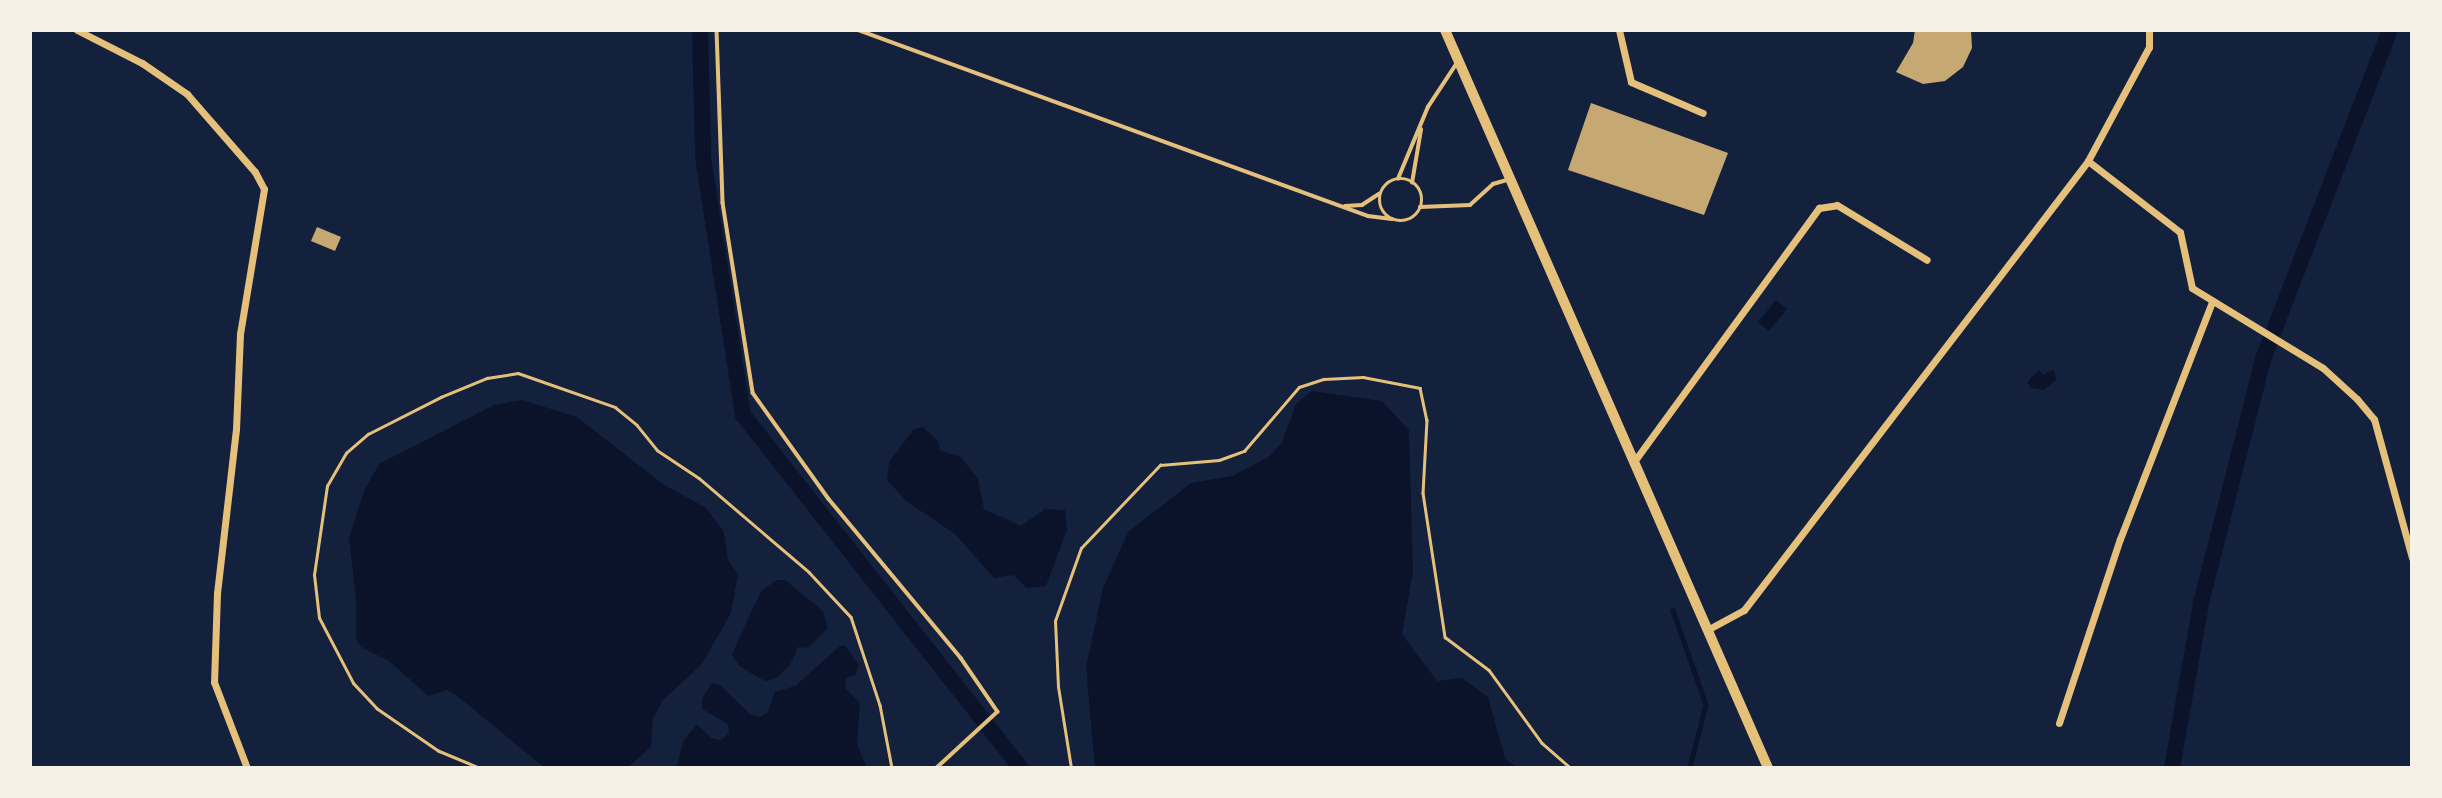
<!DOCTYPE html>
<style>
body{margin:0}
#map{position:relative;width:2442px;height:798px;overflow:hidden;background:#14213d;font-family:"Nunito Sans",sans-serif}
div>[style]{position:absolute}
.water>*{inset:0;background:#0b132b}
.stream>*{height:4.5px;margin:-2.25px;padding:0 2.25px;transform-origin:2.25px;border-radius:2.25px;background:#0b132b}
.canal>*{height:16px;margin:-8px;padding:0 8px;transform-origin:8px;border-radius:8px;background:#0b132b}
.building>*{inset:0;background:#c6a872}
.path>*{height:2.5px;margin:-1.25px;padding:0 1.25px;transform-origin:1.25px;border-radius:1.25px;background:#e5c07b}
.service>*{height:3.5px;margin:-1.75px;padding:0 1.75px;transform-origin:1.75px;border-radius:1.75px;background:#e5c07b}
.service>.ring{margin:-1.75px;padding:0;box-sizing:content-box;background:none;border:3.5px solid #e5c07b;border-radius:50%}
.minor>*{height:7px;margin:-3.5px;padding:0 3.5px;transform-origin:3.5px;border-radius:3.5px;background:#e5c07b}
.secondary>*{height:10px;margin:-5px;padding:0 5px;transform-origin:5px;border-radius:5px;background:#e5c07b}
span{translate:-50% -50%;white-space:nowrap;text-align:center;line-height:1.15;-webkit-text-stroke:7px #f6f1e7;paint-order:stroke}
.frame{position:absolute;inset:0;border:32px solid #f6f1e7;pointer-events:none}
</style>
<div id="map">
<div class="water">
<i style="clip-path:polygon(1776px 300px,1787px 309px,1769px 331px,1758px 322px)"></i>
<i style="clip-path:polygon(2039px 370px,2043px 375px,2053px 370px,2057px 380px,2043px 390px,2031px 388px,2027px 382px)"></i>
<i style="clip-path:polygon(1312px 391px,1382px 401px,1409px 430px,1413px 572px,1402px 634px,1437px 681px,1462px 678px,1488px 697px,1505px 758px,1517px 768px,1095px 768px,1086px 667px,1103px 588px,1128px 532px,1191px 483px,1232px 476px,1269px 457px,1282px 442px,1296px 404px)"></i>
<i style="clip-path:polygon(522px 400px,577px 417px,663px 484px,706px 508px,724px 532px,728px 560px,738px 575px,731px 613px,701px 665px,663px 700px,653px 718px,651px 747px,627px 768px,545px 768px,456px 695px,447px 690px,428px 696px,389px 661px,361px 647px,356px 639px,356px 598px,349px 538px,364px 491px,379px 464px,494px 405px)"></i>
<i style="clip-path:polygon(923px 427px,938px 441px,940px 451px,960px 456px,978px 479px,984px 509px,1021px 526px,1045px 509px,1065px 510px,1067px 530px,1046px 586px,1027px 588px,1013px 575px,994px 578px,955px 534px,906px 501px,887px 480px,889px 462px,914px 429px)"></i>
<i style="clip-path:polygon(776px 580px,785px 580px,823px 611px,828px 628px,808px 648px,798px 647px,790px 665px,775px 679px,765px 681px,739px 666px,732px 654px,761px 591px)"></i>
<i style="clip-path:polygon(840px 646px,845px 646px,859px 665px,855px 675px,846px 678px,845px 688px,860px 703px,857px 744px,867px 768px,676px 768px,684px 740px,697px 724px,711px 738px,721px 740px,729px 733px,728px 724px,702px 709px,702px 699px,712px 683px,721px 686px,750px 714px,760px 717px,768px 712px,775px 692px,795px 686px)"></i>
</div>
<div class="stream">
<i style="left:1673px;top:610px;width:101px;rotate:70.8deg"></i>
<i style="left:1706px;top:705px;width:65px;rotate:104.3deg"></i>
</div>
<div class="canal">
<i style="left:700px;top:30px;width:127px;rotate:88.6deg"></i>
<i style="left:703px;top:157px;width:261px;rotate:81.2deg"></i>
<i style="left:743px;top:415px;width:449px;rotate:51.8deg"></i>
<i style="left:2172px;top:768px;width:168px;rotate:-80deg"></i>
<i style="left:2201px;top:603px;width:252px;rotate:-75.7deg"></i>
<i style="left:2263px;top:359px;width:353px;rotate:-68.9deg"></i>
</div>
<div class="building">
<i style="clip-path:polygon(1915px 30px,1971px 30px,1972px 48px,1963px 67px,1945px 81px,1923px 84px,1896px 72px,1913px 43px)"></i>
<i style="clip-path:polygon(1591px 103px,1728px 153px,1704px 215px,1568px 170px)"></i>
<i style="clip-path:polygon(317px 227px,341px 237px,335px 251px,311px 241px)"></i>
</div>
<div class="path">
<i style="left:479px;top:768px;width:44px;rotate:-157.5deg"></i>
<i style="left:438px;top:751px;width:74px;rotate:-145.5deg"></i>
<i style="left:377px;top:709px;width:35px;rotate:-133deg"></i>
<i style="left:353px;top:683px;width:73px;rotate:-117.6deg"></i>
<i style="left:319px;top:618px;width:43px;rotate:-96.6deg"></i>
<i style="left:314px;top:575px;width:90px;rotate:-81.7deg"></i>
<i style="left:327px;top:486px;width:38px;rotate:-60deg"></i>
<i style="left:346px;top:453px;width:29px;rotate:-41deg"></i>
<i style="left:368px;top:434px;width:82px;rotate:-26.9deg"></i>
<i style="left:441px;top:397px;width:50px;rotate:-22.4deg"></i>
<i style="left:487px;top:378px;width:31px;rotate:-9deg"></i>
<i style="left:518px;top:373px;width:103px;rotate:19.3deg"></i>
<i style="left:615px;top:407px;width:28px;rotate:39deg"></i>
<i style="left:637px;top:425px;width:32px;rotate:51deg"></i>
<i style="left:657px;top:450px;width:50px;rotate:33.7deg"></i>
<i style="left:699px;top:478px;width:145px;rotate:40.5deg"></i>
<i style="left:809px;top:572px;width:62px;rotate:47deg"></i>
<i style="left:851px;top:617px;width:93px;rotate:71.8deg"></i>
<i style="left:880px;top:705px;width:64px;rotate:79.2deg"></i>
<i style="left:1071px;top:768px;width:82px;rotate:-99.1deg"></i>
<i style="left:1058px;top:687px;width:66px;rotate:-92.6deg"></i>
<i style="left:1055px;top:621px;width:77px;rotate:-70.4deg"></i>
<i style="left:1081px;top:548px;width:115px;rotate:-46.4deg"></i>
<i style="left:1160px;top:465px;width:59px;rotate:-4.8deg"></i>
<i style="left:1219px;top:460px;width:27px;rotate:-20deg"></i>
<i style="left:1244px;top:451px;width:84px;rotate:-49.3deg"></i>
<i style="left:1299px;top:387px;width:26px;rotate:-18deg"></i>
<i style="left:1324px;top:379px;width:39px;rotate:-3deg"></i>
<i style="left:1363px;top:377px;width:58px;rotate:10.9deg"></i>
<i style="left:1420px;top:388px;width:33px;rotate:78deg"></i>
<i style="left:1427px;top:420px;width:73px;rotate:93.1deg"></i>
<i style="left:1423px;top:493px;width:146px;rotate:81.3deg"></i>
<i style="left:1445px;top:637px;width:55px;rotate:36.9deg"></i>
<i style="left:1489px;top:670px;width:90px;rotate:54deg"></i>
<i style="left:1542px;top:743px;width:38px;rotate:41deg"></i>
</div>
<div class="service">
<i style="left:717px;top:30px;width:173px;rotate:88deg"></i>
<i style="left:723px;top:203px;width:192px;rotate:81deg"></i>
<i style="left:753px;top:393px;width:130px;rotate:54.4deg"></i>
<i style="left:829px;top:499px;width:207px;rotate:50.3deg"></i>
<i style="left:961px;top:658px;width:65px;rotate:55.6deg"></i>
<i style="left:998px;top:712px;width:83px;rotate:137.4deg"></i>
<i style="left:858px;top:30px;width:543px;rotate:20.04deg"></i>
<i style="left:1368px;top:216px;width:24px;rotate:7deg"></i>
<i style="left:1398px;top:179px;width:78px;rotate:-67.4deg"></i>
<i style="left:1428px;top:107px;width:53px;rotate:-56.6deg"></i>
<i class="ring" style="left:1380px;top:179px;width:38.5px;height:38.5px"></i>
<i style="left:1412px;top:183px;width:54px;rotate:-80.4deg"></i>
<i style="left:1345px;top:206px;width:17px;rotate:-3deg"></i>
<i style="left:1362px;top:205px;width:20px;rotate:-33deg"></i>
<i style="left:1420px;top:207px;width:50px;rotate:-2.3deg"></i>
<i style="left:1470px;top:205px;width:31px;rotate:-42deg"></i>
<i style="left:1493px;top:184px;width:15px;rotate:-16deg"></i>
</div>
<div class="minor">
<i style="left:77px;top:30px;width:73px;rotate:26.9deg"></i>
<i style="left:142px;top:63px;width:55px;rotate:34.6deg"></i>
<i style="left:187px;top:94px;width:103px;rotate:48.9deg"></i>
<i style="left:255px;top:172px;width:19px;rotate:62deg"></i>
<i style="left:264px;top:189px;width:147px;rotate:99.4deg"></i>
<i style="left:240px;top:334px;width:95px;rotate:92.4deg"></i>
<i style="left:236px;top:429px;width:165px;rotate:96.6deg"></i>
<i style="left:217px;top:593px;width:89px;rotate:91.9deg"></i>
<i style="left:214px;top:682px;width:92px;rotate:69deg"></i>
<i style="left:1619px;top:30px;width:53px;rotate:77deg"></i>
<i style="left:1631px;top:82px;width:78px;rotate:23.3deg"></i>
<i style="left:2149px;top:30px;width:17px;rotate:90deg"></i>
<i style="left:2149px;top:47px;width:129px;rotate:118.2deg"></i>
<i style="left:2088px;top:161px;width:116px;rotate:37.7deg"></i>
<i style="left:2180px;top:232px;width:57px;rotate:77.9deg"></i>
<i style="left:2192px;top:288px;width:153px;rotate:31.4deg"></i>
<i style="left:2323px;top:368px;width:46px;rotate:42.4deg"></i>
<i style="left:2357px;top:399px;width:26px;rotate:50deg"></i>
<i style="left:2374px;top:419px;width:144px;rotate:74.7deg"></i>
<i style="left:1633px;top:463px;width:316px;rotate:-53.9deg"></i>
<i style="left:1819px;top:208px;width:18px;rotate:-9deg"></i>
<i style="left:1837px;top:205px;width:105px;rotate:31.4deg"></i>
<i style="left:1707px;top:630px;width:42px;rotate:-28.4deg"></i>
<i style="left:1744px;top:610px;width:566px;rotate:-52.54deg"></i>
<i style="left:2059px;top:723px;width:194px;rotate:-71.7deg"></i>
<i style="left:2120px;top:539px;width:254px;rotate:-68.8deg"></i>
</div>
<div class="secondary">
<i style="left:1445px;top:30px;width:806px;rotate:66.36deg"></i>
</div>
<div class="frame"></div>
</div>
